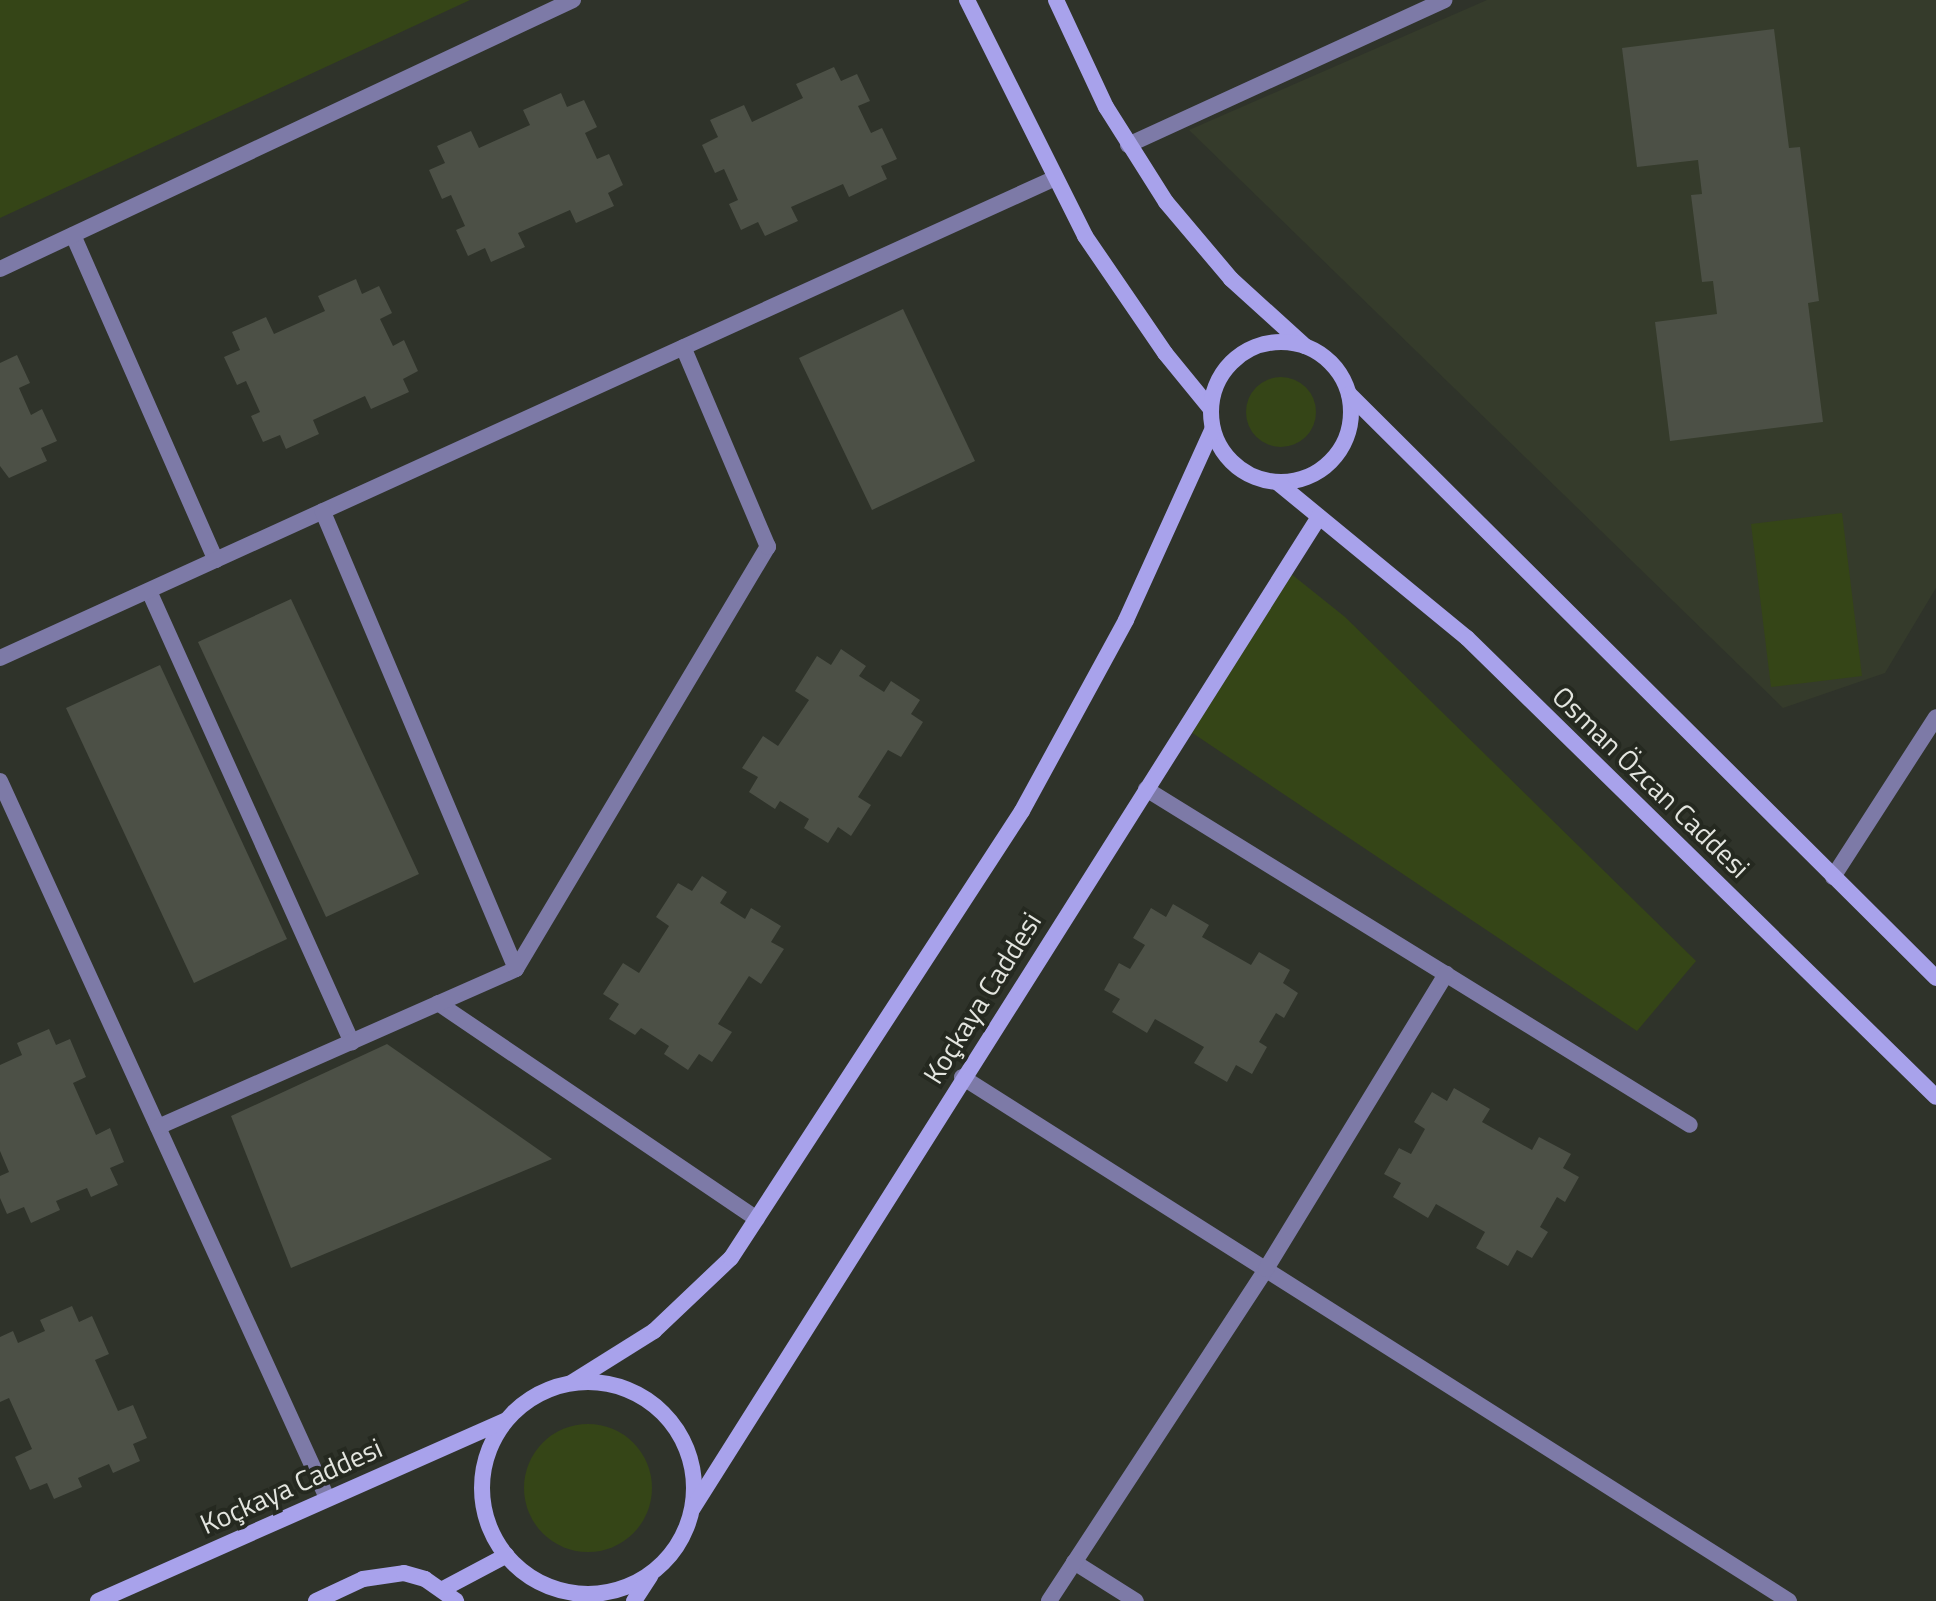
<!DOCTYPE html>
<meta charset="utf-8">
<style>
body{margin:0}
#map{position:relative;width:1936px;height:1601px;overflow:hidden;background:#2f332a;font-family:"Titillium Web",sans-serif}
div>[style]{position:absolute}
.built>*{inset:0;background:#353b2b}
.green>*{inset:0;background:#354517}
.round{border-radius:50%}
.building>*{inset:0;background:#4c5046}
.minor>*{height:16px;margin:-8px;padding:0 8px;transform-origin:8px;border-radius:8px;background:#7d7aa7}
.secondary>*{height:16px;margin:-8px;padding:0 8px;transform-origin:8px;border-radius:8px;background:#a8a2eb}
.secondary>.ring{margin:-8px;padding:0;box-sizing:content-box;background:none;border:16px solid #a8a2eb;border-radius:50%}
span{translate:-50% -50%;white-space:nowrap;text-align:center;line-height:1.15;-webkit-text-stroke:8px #252920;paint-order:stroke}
.street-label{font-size:28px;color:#e3e5df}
</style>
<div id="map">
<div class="built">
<i style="clip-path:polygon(1487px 0,1936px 0,1936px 588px,1885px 673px,1783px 708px,1189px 130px)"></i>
</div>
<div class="green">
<i style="clip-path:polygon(0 0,470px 0,0 218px)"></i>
<i class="round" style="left:1246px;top:377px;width:70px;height:70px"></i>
<i style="clip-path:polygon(1842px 513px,1862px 676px,1771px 687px,1751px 524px)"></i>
<i style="clip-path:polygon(1280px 565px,1345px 617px,1696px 961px,1637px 1031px,1179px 724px)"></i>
<i class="round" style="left:524px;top:1424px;width:128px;height:128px"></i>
</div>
<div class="building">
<i style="clip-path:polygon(1774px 29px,1789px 148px,1800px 147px,1819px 301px,1808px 303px,1823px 422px,1670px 441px,1655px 322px,1717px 314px,1713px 281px,1702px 282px,1691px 195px,1702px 194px,1698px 160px,1637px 167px,1622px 48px)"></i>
<i style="clip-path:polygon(834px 67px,841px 81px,857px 74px,870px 101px,858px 106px,871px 133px,882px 128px,897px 159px,881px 166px,887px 179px,849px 197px,843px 184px,791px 207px,798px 221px,765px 236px,758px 222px,741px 230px,729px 204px,738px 200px,724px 169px,715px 173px,702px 145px,718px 137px,710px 120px,744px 105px,752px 122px,803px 98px,796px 84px)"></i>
<i style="clip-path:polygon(561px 93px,567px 107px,584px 100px,597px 127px,585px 133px,597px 159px,609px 154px,623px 185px,608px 193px,614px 206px,576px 223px,570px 210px,518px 233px,525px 247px,491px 262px,485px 248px,468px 256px,456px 230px,465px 226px,451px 195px,442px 199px,429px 170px,445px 163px,437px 146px,471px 131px,479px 148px,530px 125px,523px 110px)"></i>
<i style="clip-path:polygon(356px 279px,362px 294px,379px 286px,392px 313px,380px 319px,393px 346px,404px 340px,418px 371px,403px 379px,409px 392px,371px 409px,365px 396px,313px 420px,319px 434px,286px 449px,280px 435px,263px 442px,251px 416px,260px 412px,246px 381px,237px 385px,224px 357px,240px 350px,232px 332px,266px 317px,274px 334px,325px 311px,318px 296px)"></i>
<i style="clip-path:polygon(903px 309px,975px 461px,872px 510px,799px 358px)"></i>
<i style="clip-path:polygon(17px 355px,30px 383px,19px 388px,31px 415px,42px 409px,57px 441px,41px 448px,47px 461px,9px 478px,0 466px,0 363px)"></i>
<i style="clip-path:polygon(291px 599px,419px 874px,326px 917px,198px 642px)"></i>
<i style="clip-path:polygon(841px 649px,866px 666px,859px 676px,884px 692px,891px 681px,920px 700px,911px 714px,923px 722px,901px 757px,888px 750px,858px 797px,871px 805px,851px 836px,838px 827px,828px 843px,804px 828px,809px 819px,780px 801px,775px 809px,749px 792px,758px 777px,742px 768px,763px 736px,778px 746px,809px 700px,795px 691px,817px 656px,831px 665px)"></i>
<i style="clip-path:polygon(160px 665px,287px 939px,194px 983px,66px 708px)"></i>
<i style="clip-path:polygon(702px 876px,727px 892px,720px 903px,745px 919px,751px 908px,781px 926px,771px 942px,784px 949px,761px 984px,749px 976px,718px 1024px,732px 1032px,712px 1062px,699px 1054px,688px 1070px,664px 1054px,669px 1046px,641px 1028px,635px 1035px,609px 1019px,619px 1004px,603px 994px,623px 963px,639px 973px,669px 926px,656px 917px,678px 883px,692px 891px)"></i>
<i style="clip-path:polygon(1173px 904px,1209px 925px,1202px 937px,1251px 965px,1259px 952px,1290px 970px,1283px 983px,1298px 993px,1284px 1018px,1276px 1013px,1259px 1042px,1267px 1047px,1252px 1074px,1236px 1065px,1227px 1082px,1194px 1063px,1204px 1047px,1155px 1019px,1147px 1033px,1112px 1012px,1120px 999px,1104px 990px,1119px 963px,1130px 969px,1145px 945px,1133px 938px,1151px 908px,1166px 917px)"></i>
<i style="clip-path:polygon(49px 1029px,56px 1045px,70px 1039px,86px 1077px,73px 1083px,96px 1135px,110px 1128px,124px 1162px,110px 1168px,118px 1185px,91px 1197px,87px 1188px,56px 1201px,60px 1210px,31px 1223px,24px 1207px,7px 1214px,0 1198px,0 1176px,9px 1172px,0 1151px,0 1065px,22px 1055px,17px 1043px)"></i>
<i style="clip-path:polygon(387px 1044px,552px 1159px,291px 1268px,231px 1116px)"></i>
<i style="clip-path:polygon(1454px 1088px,1490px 1109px,1482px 1122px,1532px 1150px,1539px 1137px,1571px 1154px,1563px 1168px,1579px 1177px,1565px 1202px,1557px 1197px,1540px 1227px,1548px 1232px,1532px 1258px,1517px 1250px,1508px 1266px,1476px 1248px,1485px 1232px,1436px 1204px,1428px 1218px,1393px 1197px,1401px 1183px,1384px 1174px,1399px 1148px,1411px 1154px,1425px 1129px,1414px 1122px,1432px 1092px,1447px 1101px)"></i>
<i style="clip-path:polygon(72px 1306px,79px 1322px,92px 1316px,109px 1354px,95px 1360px,118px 1411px,133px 1405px,147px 1438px,133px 1444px,140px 1461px,113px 1473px,109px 1464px,78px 1478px,82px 1487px,54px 1499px,47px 1483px,30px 1490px,15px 1457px,32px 1449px,9px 1398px,0 1402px,0 1337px,13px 1331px,18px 1343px,45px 1331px,40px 1320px)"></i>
</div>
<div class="minor">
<i style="left:1128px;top:145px;width:348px;rotate:-24.6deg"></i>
<i style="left:73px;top:235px;width:355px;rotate:66.3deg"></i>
<i style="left:0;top:269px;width:633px;rotate:-25.15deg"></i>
<i style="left:149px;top:591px;width:495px;rotate:65.8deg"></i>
<i style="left:0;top:658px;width:1157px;rotate:-24.46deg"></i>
<i style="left:0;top:781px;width:788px;rotate:65.48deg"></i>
<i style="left:1146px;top:789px;width:639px;rotate:31.7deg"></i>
<i style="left:1833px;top:877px;width:190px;rotate:-57.2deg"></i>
<i style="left:516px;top:969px;width:492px;rotate:-59.2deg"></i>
<i style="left:768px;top:547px;width:217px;rotate:-113deg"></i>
<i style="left:438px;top:1003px;width:385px;rotate:34.1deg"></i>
<i style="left:962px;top:1077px;width:979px;rotate:32.36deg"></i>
<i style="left:158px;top:1127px;width:391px;rotate:-23.8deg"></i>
<i style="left:516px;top:969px;width:497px;rotate:-112.9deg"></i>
<i style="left:1074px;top:1562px;width:73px;rotate:32.2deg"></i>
<i style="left:1049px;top:1601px;width:397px;rotate:-56.8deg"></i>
<i style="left:1266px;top:1269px;width:346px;rotate:-58.6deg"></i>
</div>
<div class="secondary">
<i style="left:967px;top:0;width:264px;rotate:63.4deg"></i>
<i style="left:1085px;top:236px;width:142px;rotate:55.6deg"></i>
<i style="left:1165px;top:353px;width:71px;rotate:50.7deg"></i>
<i style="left:1056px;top:0;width:118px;rotate:65deg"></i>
<i style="left:1106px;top:107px;width:112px;rotate:57.7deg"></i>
<i style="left:1166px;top:202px;width:101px;rotate:49.8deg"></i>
<i style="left:1231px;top:279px;width:100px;rotate:42.2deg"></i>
<i class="ring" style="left:1211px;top:342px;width:124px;height:124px"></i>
<i style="left:1349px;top:394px;width:828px;rotate:44.85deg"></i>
<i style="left:1277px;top:482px;width:246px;rotate:39.4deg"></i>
<i style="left:1467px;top:638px;width:656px;rotate:44.38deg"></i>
<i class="ring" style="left:482px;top:1382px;width:196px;height:196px"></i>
<i style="left:571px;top:1383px;width:98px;rotate:-32.1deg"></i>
<i style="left:654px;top:1331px;width:106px;rotate:-43.5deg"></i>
<i style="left:731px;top:1258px;width:533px;rotate:-56.94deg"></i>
<i style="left:1022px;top:811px;width:217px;rotate:-61.4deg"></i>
<i style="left:1126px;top:620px;width:209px;rotate:-65.6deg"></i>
<i style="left:693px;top:1508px;width:1172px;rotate:-57.72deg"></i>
<i style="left:443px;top:1589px;width:72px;rotate:-28deg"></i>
<i style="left:98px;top:1601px;width:445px;rotate:-23.9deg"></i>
<i style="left:316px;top:1601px;width:52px;rotate:-25.1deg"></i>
<i style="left:363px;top:1579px;width:41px;rotate:-8.3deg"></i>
<i style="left:404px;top:1573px;width:22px;rotate:16deg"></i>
<i style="left:425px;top:1579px;width:38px;rotate:35deg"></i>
<i style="left:634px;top:1601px;width:30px;rotate:-57deg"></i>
</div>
<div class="street-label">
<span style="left:1651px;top:782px;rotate:44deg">Osman Özcan Caddesi</span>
<span style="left:982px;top:998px;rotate:-58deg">Koçkaya Caddesi</span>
<span style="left:291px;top:1486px;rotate:-24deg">Koçkaya Caddesi</span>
</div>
</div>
